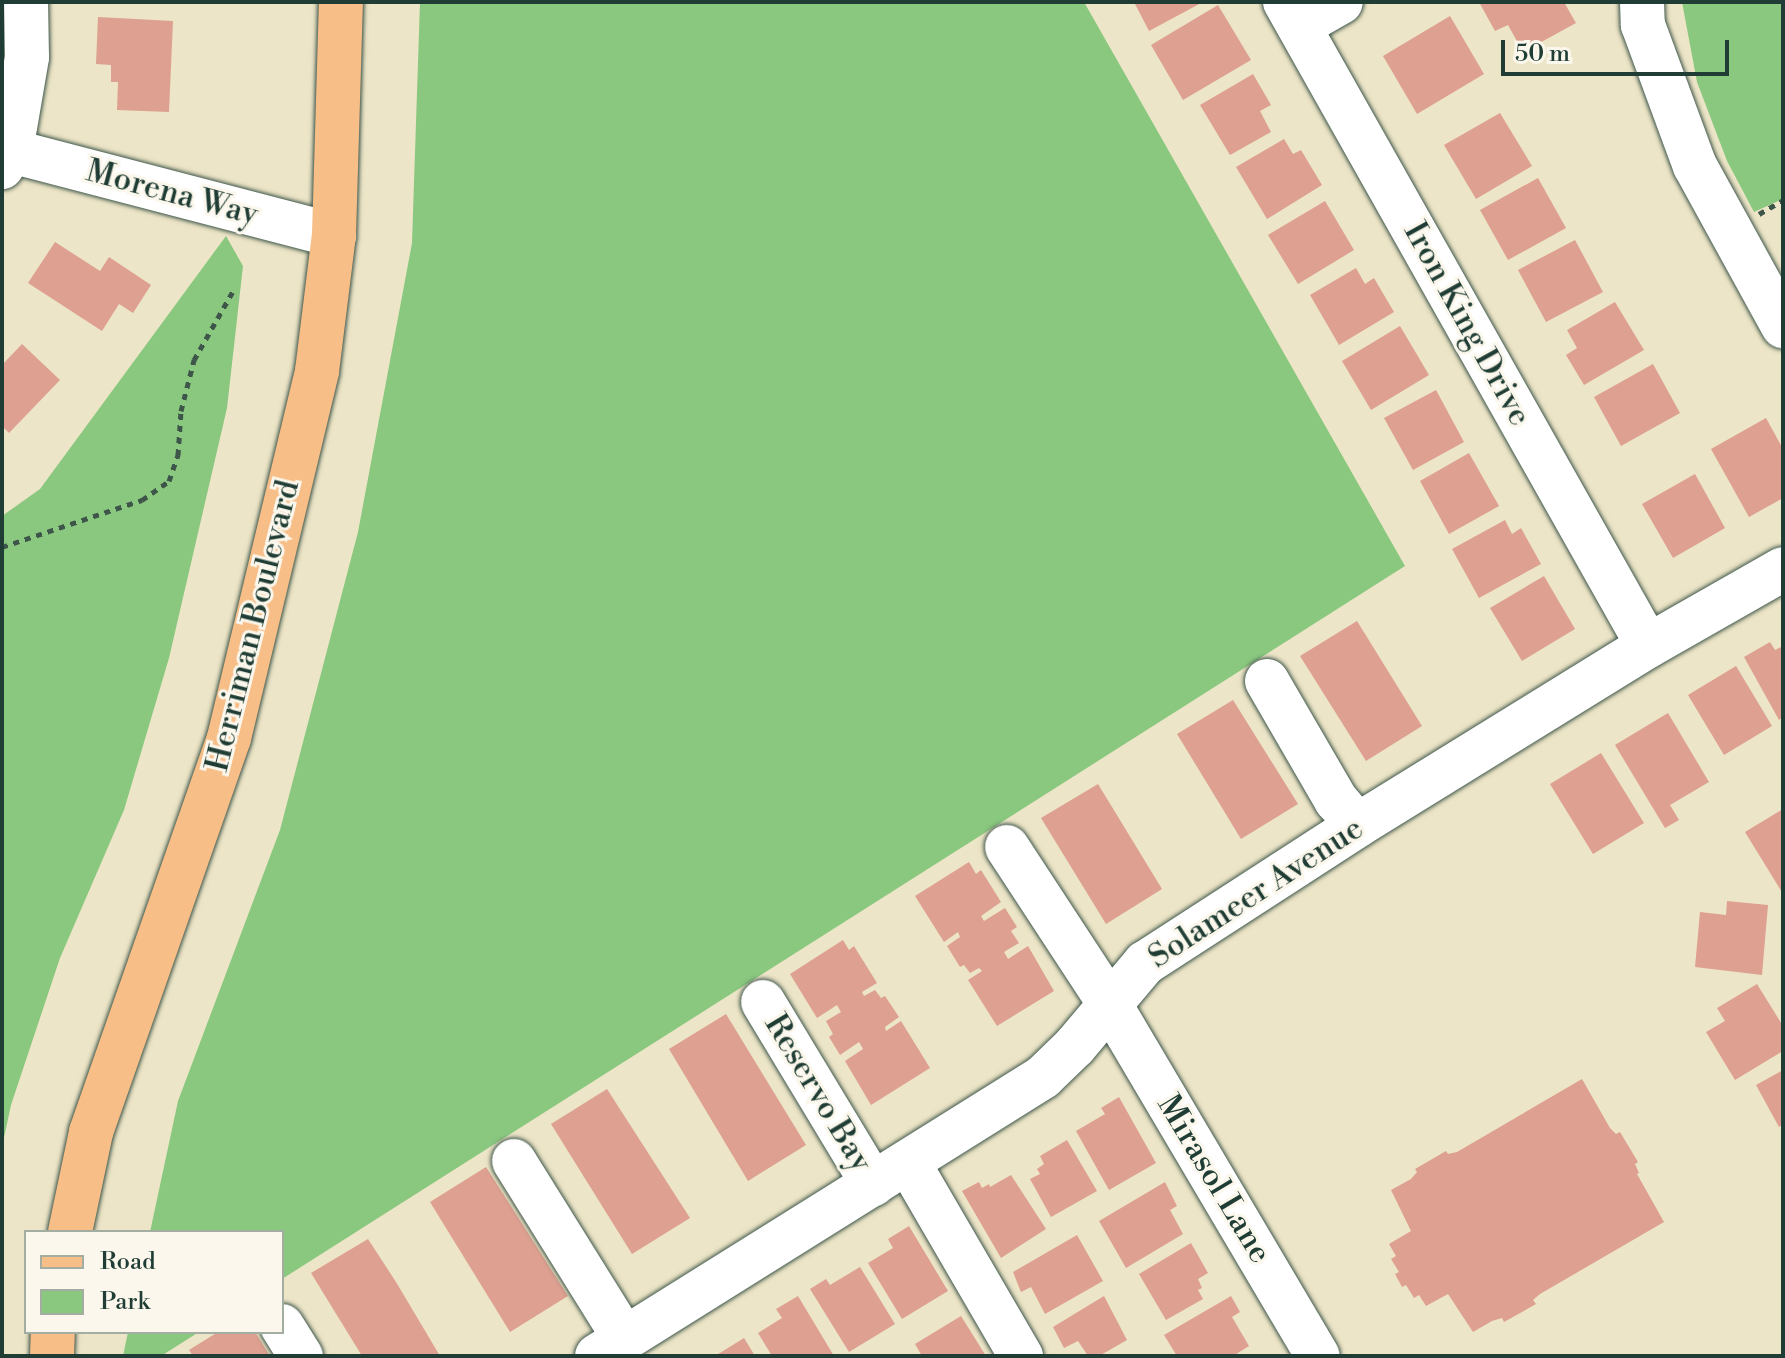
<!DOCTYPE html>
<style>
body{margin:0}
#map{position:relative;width:1785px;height:1358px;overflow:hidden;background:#ede5c7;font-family:"Libre Bodoni",serif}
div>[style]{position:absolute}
.green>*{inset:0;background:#8ac87f}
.building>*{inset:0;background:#dda091}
.path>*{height:5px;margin-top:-2.5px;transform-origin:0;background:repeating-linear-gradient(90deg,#3e564a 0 6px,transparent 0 12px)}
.roads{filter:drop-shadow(0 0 2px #3e564a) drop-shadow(0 0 2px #3e564a)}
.minor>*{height:44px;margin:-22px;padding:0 22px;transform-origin:22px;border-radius:22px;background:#fff}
.major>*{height:44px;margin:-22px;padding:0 22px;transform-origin:22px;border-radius:22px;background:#f7be88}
span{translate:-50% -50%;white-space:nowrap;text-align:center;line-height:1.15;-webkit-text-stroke:6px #fbf7ec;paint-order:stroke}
.street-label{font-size:32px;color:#1f3d34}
.frame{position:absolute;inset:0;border:4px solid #1f3d34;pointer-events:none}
.legend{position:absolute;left:24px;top:1230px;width:260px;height:104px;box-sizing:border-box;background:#fbf7ec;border:2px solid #a3ada2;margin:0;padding:10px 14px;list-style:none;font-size:24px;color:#1f3d34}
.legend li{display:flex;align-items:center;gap:16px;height:40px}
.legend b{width:40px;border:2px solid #a3ada2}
.scale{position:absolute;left:1501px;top:40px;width:228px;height:36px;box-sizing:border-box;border:4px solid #1f3d34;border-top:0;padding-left:10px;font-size:24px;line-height:28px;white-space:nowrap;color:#1f3d34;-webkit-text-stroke:6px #fbf7ec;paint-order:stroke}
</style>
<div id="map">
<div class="green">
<i style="clip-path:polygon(420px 2px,1084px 2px,1405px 566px,282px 1279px,282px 1232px,150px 1232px,178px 1101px,280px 830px,358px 532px,412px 243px)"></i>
<i style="clip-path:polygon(1682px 2px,1783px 2px,1783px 199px,1754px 212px,1727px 161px,1697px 82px)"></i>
<i style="clip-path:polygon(226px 236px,243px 266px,227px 408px,169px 658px,124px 810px,60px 958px,11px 1105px,2px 1147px,2px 516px,40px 489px)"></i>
<i style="clip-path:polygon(128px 1332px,199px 1332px,161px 1356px,123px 1356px)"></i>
</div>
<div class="building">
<i style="clip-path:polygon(1134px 2px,1203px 2px,1149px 31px)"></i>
<i style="clip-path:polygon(1479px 2px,1564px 2px,1576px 23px,1523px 52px,1508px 25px,1495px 31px)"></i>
<i style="clip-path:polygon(1218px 5px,1251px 60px,1183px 100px,1151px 45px)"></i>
<i style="clip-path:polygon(1450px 16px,1484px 74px,1417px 114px,1383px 56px)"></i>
<i style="clip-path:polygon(98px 17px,173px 21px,169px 112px,117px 110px,118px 82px,111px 82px,111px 65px,96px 64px)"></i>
<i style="clip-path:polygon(1253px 74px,1271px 105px,1260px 111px,1271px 132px,1230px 155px,1200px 105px)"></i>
<i style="clip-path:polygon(1500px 113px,1532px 166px,1476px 199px,1444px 145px)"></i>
<i style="clip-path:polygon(1284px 139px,1293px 154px,1301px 150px,1322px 185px,1267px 219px,1236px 167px)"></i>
<i style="clip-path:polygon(1538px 178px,1566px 228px,1508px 260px,1480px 210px)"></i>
<i style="clip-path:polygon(1325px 201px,1354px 250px,1298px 284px,1268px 235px)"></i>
<i style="clip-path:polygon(1575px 240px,1603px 292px,1546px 322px,1518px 270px)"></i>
<i style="clip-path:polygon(55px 242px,100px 271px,109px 257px,151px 285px,133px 313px,119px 304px,102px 331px,28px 283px)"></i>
<i style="clip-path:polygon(1356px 268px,1365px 284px,1374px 278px,1394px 312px,1339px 345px,1310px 295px)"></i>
<i style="clip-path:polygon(1615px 302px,1644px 350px,1584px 385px,1566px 355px,1577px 348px,1567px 330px)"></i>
<i style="clip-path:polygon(1400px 326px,1429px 375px,1371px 410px,1342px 361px)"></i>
<i style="clip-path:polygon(22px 344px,60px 380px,9px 433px,2px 426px,2px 365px)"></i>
<i style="clip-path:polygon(1653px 364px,1680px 413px,1621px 446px,1594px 397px)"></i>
<i style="clip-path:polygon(1436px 390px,1464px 442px,1413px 470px,1384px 418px)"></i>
<i style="clip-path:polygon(1766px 418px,1783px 449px,1783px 498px,1749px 517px,1711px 449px)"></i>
<i style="clip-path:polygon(1469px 453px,1499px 506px,1449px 534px,1420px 481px)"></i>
<i style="clip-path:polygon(1695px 474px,1725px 528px,1673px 558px,1642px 504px)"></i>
<i style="clip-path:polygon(1505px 520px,1512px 534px,1521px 528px,1541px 564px,1479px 598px,1452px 549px)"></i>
<i style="clip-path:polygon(1544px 576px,1575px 629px,1522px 661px,1490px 608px)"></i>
<i style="clip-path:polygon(1357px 621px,1422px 726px,1366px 761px,1300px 656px)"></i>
<i style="clip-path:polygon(1770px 642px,1775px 650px,1783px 646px,1783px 717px,1779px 720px,1744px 657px)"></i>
<i style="clip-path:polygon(1736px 666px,1772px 726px,1724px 755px,1688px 695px)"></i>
<i style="clip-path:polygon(1233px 700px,1298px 804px,1241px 839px,1177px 734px)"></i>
<i style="clip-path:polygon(1668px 713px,1709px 782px,1670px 805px,1679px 820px,1665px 828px,1615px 745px)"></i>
<i style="clip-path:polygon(1601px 753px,1644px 823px,1593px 854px,1550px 784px)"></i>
<i style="clip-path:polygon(1098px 784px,1162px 889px,1106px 924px,1041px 818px)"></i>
<i style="clip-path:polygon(1783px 809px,1783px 894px,1745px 832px)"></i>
<i style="clip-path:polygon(969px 862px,976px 874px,981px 870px,1001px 902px,981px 916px,984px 921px,1005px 908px,1017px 927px,1011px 931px,1019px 943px,1004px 952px,1008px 959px,1028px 946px,1054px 991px,997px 1026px,968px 980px,982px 971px,979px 968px,970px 973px,964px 965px,960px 967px,947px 946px,960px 937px,958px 932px,944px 942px,915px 896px)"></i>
<i style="clip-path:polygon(1727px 901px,1768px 905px,1762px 975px,1695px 967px,1700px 912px,1726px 915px)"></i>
<i style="clip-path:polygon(843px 940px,849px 950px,854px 946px,877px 983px,862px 992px,864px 996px,875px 990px,881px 998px,885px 996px,899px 1017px,885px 1027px,886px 1031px,901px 1021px,930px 1068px,871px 1105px,845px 1061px,863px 1049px,859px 1042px,840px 1055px,829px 1037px,833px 1034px,826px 1021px,841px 1012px,837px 1005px,817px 1018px,790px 974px)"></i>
<i style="clip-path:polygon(1757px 984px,1783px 1026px,1783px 1051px,1735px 1080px,1706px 1032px,1725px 1021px,1717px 1008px)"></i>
<i style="clip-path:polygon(726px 1014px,806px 1145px,748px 1181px,669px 1049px)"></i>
<i style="clip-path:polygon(1783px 1070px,1783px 1124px,1779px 1127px,1756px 1085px)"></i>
<i style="clip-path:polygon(1582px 1079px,1610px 1128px,1616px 1134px,1620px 1132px,1638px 1162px,1635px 1164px,1639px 1173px,1637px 1174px,1664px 1222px,1540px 1294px,1533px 1300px,1536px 1304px,1504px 1322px,1502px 1318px,1492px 1321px,1473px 1332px,1448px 1294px,1426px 1306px,1419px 1295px,1414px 1298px,1406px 1285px,1402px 1287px,1395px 1274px,1399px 1272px,1391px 1259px,1396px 1256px,1389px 1244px,1411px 1231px,1391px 1190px,1411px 1179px,1417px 1172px,1415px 1169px,1446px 1151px,1448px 1154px,1457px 1152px)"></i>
<i style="clip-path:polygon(607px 1089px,690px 1218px,632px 1254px,551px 1124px)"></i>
<i style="clip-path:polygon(1119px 1097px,1156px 1163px,1109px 1190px,1076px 1131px,1105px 1114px,1101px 1108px)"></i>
<i style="clip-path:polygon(1067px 1140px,1097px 1191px,1051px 1217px,1030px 1179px,1040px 1174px,1037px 1169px,1044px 1164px,1040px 1156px)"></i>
<i style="clip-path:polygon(486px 1167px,568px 1296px,510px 1332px,430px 1202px)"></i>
<i style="clip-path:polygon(1011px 1175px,1046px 1229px,1001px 1258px,962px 1191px,979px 1182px,982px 1188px,989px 1184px,990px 1187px)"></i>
<i style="clip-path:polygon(1165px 1182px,1177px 1206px,1170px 1210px,1183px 1234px,1126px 1268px,1099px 1221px)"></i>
<i style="clip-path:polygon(909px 1226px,948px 1291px,902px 1319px,868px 1263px,893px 1248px,888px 1239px)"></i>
<i style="clip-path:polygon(1077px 1235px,1103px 1281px,1045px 1314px,1031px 1287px,1021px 1292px,1013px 1272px)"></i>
<i style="clip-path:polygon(368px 1239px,396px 1282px,440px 1356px,362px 1356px,311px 1273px)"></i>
<i style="clip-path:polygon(1191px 1243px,1208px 1273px,1198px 1279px,1202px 1288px,1198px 1290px,1203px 1299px,1166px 1320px,1139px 1274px)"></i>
<i style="clip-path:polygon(860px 1267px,895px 1324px,849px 1352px,810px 1289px,826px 1279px,830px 1285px)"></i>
<i style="clip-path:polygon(798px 1296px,834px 1356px,772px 1356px,758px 1333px,782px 1318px,776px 1309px)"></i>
<i style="clip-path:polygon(1104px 1296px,1127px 1340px,1099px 1356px,1088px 1356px,1078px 1341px,1064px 1348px,1053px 1327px)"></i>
<i style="clip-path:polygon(1231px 1296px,1240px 1312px,1232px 1317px,1249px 1346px,1233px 1356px,1177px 1356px,1164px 1335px)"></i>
<i style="clip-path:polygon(961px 1316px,986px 1356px,922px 1356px,915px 1344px)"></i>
<i style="clip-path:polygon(218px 1332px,255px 1332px,270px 1356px,193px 1356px,189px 1350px)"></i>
<i style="clip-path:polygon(744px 1338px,755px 1356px,715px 1356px)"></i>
</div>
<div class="path">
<i style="left:1759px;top:214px;width:28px;rotate:-30deg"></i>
<i style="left:2px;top:547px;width:148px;rotate:-18.6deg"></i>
<i style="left:142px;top:500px;width:33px;rotate:-35deg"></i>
<i style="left:169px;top:481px;width:28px;rotate:-71deg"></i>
<i style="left:178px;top:455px;width:44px;rotate:-86.1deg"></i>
<i style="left:181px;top:411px;width:53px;rotate:-75.7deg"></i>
<i style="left:194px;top:360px;width:79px;rotate:-60.5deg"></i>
</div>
<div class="roads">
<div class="minor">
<i style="left:1285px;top:2px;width:739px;rotate:60.59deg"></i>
<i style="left:1642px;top:2px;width:23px;rotate:88deg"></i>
<i style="left:1643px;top:25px;width:150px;rotate:69.8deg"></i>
<i style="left:1695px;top:166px;width:183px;rotate:61.2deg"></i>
<i style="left:1299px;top:26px;width:48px;rotate:-29.7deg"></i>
<i style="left:11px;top:151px;width:334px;rotate:14.6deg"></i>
<i style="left:2px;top:167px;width:18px;rotate:-61deg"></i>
<i style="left:11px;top:151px;width:95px;rotate:-80.3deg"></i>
<i style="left:27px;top:57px;width:55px;rotate:-91deg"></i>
<i style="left:1267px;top:681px;width:138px;rotate:59.9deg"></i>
<i style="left:1336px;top:800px;width:33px;rotate:49deg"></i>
<i style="left:1007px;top:847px;width:186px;rotate:56.8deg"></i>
<i style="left:1109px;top:1003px;width:410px;rotate:59.4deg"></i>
<i style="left:763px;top:1002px;width:213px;rotate:58.9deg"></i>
<i style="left:514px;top:1161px;width:210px;rotate:58.1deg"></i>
<i style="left:908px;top:1162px;width:225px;rotate:59.8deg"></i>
<i style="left:282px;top:1326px;width:36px;rotate:58deg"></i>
<i style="left:597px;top:1356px;width:526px;rotate:-32.03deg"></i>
<i style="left:1043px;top:1077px;width:45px;rotate:-44.1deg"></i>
<i style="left:1075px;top:1046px;width:109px;rotate:-49.9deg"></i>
<i style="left:1145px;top:963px;width:254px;rotate:-32.9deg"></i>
<i style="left:1358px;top:825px;width:341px;rotate:-31.7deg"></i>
<i style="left:1648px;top:646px;width:155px;rotate:-29.7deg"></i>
</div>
<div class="major">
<i style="left:70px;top:1232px;width:102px;rotate:-78.1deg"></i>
<i style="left:91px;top:1132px;width:417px;rotate:-70.7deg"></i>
<i style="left:229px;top:738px;width:377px;rotate:-76.5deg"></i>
<i style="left:317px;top:371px;width:137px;rotate:-82.9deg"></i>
<i style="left:334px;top:235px;width:233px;rotate:-88.3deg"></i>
<i style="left:52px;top:1356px;width:24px;rotate:-88deg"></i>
</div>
</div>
<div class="street-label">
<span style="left:172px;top:193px;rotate:15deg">Morena Way</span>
<span style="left:1467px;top:324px;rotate:61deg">Iron King Drive</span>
<span style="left:253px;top:626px;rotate:-76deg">Herriman Boulevard</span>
<span style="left:1256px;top:893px;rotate:-33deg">Solameer Avenue</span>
<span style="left:818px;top:1093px;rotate:59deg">Reservo Bay</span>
<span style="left:1214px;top:1179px;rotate:59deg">Mirasol Lane</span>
</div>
<div class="frame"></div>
<ul class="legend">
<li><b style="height:10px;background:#f7be88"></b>Road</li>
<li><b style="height:22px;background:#8ac87f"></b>Park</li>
</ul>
<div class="scale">50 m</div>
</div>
